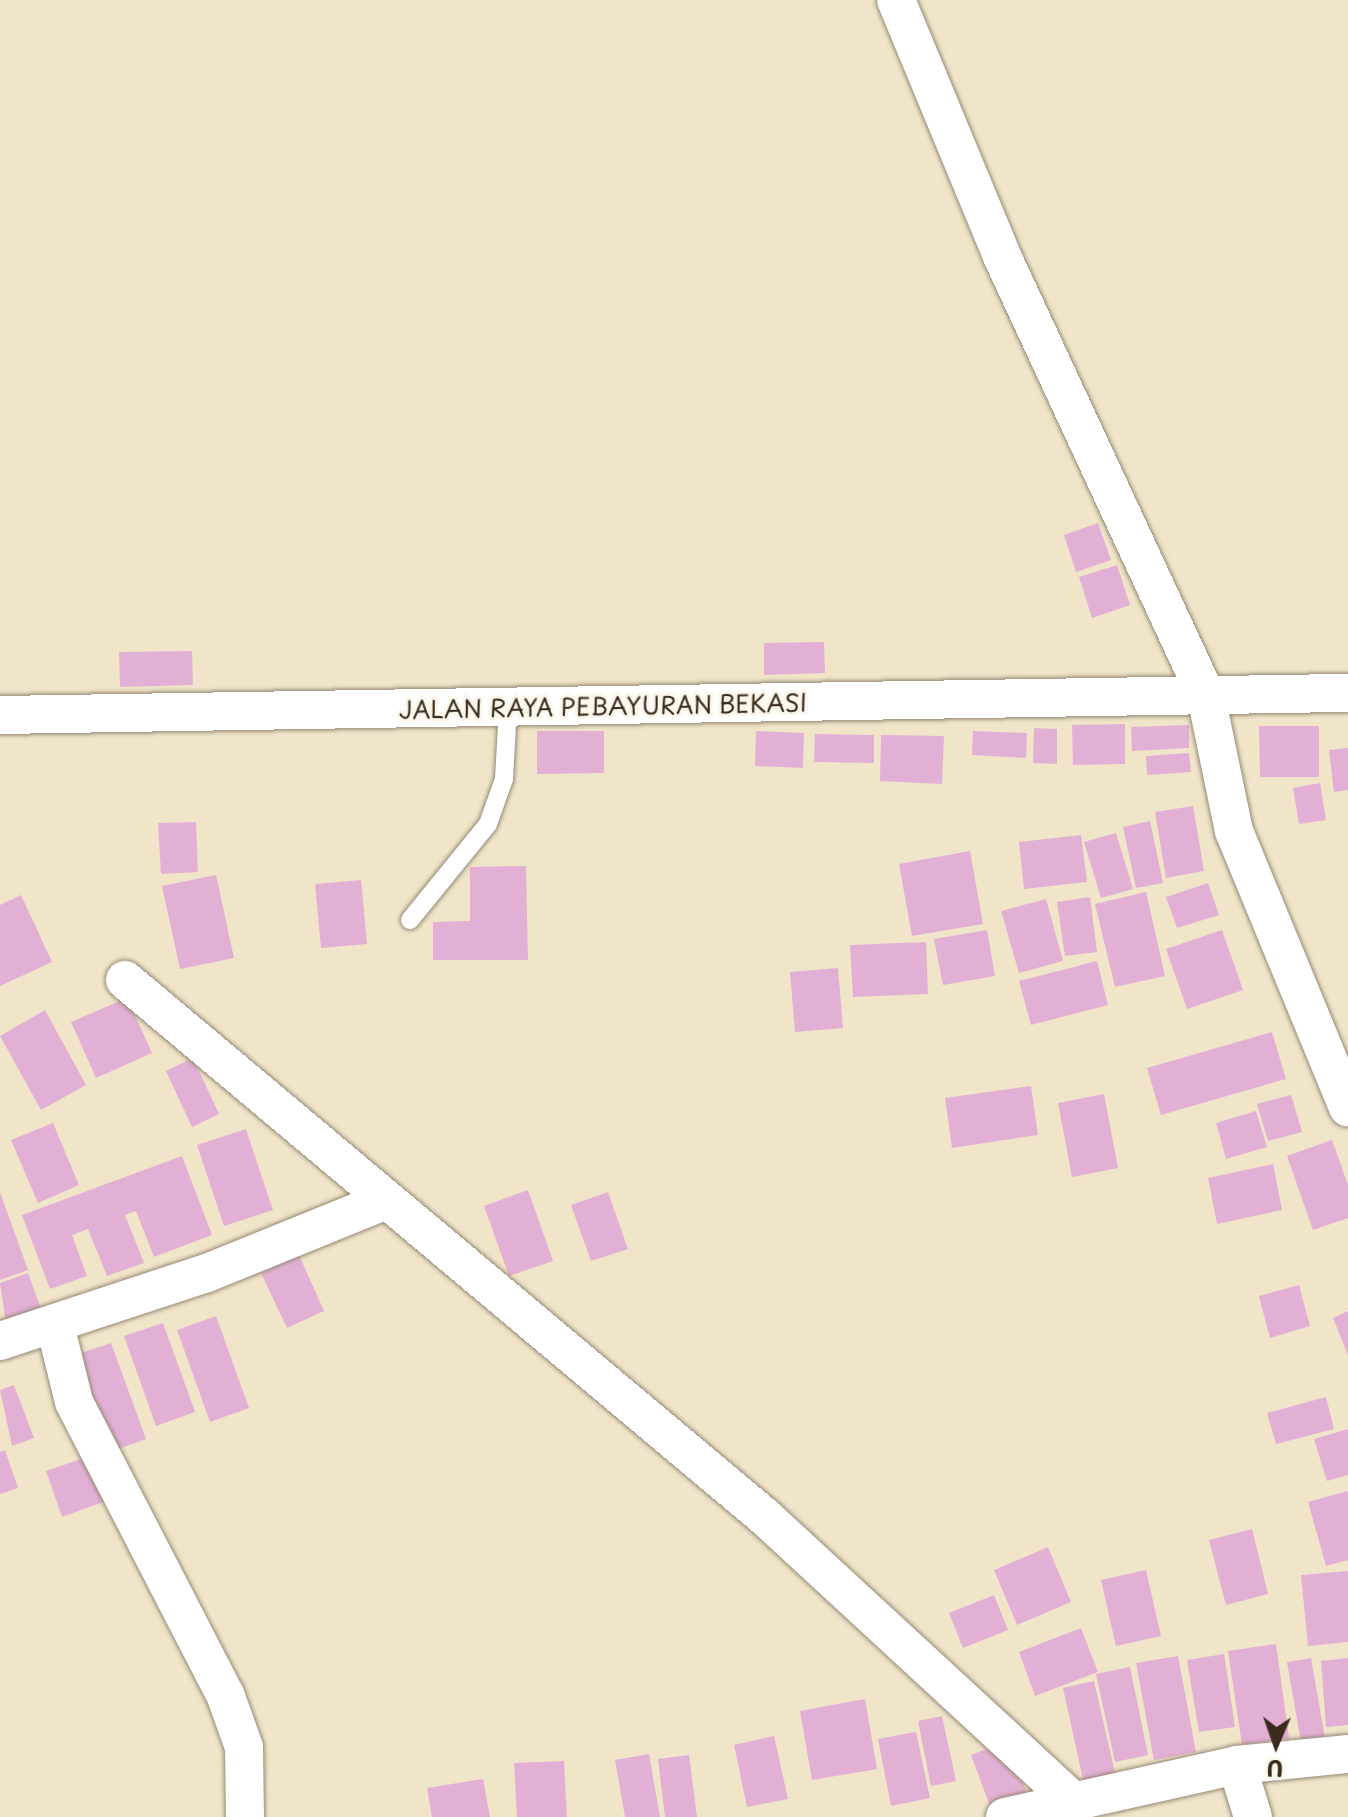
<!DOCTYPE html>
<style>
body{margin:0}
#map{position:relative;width:1348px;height:1817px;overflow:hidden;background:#f0e5c9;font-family:"Playpen Sans",sans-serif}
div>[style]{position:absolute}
.building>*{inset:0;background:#e3b0d5}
.roads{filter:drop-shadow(0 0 2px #968874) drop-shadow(0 0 2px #968874)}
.service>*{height:18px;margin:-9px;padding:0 9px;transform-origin:9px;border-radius:9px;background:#fff}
.minor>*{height:38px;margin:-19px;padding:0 19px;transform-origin:19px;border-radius:19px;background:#fff}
span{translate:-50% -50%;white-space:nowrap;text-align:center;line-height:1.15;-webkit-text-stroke:7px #fbf7ec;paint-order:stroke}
.street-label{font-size:24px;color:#3b2a1e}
.north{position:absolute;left:1236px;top:1705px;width:80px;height:80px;-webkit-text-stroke:6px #fbf7ec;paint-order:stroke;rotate:182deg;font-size:22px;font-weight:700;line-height:32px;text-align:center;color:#3b2a1e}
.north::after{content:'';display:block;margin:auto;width:28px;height:36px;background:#3b2a1e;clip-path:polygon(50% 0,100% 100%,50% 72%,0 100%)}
</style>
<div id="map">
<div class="building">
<i style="clip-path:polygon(1098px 523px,1111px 560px,1076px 572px,1064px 535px)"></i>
<i style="clip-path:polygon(1117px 565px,1130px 605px,1092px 618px,1079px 577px)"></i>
<i style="clip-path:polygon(824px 642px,825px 673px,764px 675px,764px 643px)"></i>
<i style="clip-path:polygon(192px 651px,193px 685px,120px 687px,119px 652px)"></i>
<i style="clip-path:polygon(1125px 724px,1125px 764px,1073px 765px,1072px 725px)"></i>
<i style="clip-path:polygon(1189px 725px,1189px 748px,1132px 751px,1131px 727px)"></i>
<i style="clip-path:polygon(1259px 726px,1319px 726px,1319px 777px,1260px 777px)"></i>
<i style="clip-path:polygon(1034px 728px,1057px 729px,1057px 764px,1033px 763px)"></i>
<i style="clip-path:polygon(537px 731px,604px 731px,604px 773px,537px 774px)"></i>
<i style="clip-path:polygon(756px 731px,804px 733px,803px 768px,755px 766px)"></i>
<i style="clip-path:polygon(973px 731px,1027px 733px,1026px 758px,972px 755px)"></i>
<i style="clip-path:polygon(815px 734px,874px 735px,874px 763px,814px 762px)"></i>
<i style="clip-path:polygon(881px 735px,944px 736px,942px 784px,880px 781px)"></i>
<i style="clip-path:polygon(1348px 748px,1348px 790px,1334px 792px,1329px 750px)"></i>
<i style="clip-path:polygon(1189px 753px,1191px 772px,1147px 775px,1146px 756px)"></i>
<i style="clip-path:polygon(1320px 783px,1326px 820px,1299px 824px,1293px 788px)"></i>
<i style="clip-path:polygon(1193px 806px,1204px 871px,1166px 878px,1155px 812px)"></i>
<i style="clip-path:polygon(1150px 821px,1163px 883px,1136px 888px,1123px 827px)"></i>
<i style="clip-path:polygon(196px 822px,198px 872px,161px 874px,158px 823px)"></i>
<i style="clip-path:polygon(1116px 833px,1133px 889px,1101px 898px,1084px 842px)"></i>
<i style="clip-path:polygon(1081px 835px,1087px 882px,1024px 889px,1019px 842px)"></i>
<i style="clip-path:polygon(970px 851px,983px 924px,912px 936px,899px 864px)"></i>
<i style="clip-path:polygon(526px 866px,528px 960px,433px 960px,433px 922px,470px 921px,470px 867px)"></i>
<i style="clip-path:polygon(216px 875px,234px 958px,180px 969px,162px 886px)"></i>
<i style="clip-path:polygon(361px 880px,367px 944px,321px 948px,315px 884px)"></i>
<i style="clip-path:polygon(1208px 883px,1219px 915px,1177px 928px,1166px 897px)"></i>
<i style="clip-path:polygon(1146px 892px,1165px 976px,1115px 987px,1095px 904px)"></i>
<i style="clip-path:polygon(21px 895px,52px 962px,0 986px,0 905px)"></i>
<i style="clip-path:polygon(1090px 897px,1097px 952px,1065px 956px,1057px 902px)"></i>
<i style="clip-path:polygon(1046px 899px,1063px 961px,1019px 973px,1001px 911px)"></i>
<i style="clip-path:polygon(987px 930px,995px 976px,943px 985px,934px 939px)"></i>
<i style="clip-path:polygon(1222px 930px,1243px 990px,1187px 1009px,1166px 949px)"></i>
<i style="clip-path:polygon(926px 942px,928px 994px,853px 997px,850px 945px)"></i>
<i style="clip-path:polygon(1097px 961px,1108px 1005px,1031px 1025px,1019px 981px)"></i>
<i style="clip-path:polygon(838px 968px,843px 1028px,795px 1032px,790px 972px)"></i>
<i style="clip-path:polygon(127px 998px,152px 1053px,96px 1078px,71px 1022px)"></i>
<i style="clip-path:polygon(45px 1010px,86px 1085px,41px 1110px,0 1036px)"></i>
<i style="clip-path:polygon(1272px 1032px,1286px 1079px,1161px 1115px,1147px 1068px)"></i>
<i style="clip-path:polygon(193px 1058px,219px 1114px,192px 1127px,166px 1071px)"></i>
<i style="clip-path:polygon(1031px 1086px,1038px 1135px,952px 1148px,945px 1098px)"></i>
<i style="clip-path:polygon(1104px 1094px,1118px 1168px,1072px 1177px,1058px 1103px)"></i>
<i style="clip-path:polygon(1291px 1095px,1302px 1132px,1268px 1141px,1257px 1104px)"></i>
<i style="clip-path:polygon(1256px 1111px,1267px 1147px,1226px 1159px,1216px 1123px)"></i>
<i style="clip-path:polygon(53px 1123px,79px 1185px,38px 1203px,11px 1140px)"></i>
<i style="clip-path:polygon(246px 1129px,273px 1210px,224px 1226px,197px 1145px)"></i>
<i style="clip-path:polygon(1332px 1140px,1348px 1185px,1348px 1218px,1313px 1230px,1287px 1156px)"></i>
<i style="clip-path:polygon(182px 1156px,212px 1235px,154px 1257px,136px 1211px,125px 1215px,144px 1263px,107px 1276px,88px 1229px,72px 1235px,87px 1276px,50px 1289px,22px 1215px)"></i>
<i style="clip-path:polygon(1273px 1164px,1282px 1210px,1217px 1224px,1208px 1178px)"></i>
<i style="clip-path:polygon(528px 1190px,553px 1261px,509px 1276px,484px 1206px)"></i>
<i style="clip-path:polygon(0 1192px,28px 1270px,0 1280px)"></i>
<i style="clip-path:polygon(608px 1192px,628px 1249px,591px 1261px,571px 1205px)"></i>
<i style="clip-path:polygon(299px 1255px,324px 1311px,287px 1328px,261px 1273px)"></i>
<i style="clip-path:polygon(28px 1273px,44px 1317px,7px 1330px,0 1283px)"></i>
<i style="clip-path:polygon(1299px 1285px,1310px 1326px,1270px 1338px,1259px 1296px)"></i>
<i style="clip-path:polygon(1348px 1311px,1348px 1355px,1333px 1318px)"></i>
<i style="clip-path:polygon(216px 1316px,249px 1408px,210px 1422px,177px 1330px)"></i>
<i style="clip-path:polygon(163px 1323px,195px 1412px,156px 1426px,124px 1336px)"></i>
<i style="clip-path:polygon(111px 1343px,146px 1439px,110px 1452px,75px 1355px)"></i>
<i style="clip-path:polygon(14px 1385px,34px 1438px,12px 1446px,0 1390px)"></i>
<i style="clip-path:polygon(1326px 1397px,1334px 1429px,1276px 1444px,1267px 1413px)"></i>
<i style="clip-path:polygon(1348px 1429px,1348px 1475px,1327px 1481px,1314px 1439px)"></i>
<i style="clip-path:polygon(5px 1450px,18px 1488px,0 1494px,0 1452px)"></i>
<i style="clip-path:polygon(90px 1456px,106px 1501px,62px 1517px,46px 1471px)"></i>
<i style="clip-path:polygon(1348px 1491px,1348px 1560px,1326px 1566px,1308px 1502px)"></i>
<i style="clip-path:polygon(1252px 1529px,1268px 1594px,1226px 1605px,1209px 1540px)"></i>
<i style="clip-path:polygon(1048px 1547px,1071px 1602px,1017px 1625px,994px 1570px)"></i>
<i style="clip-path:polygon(1146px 1570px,1161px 1636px,1116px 1646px,1101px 1580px)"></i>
<i style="clip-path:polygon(1348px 1571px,1348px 1642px,1308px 1646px,1301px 1575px)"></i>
<i style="clip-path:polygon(994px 1595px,1008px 1630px,963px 1648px,949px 1613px)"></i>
<i style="clip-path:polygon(1081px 1628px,1098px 1672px,1035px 1696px,1019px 1652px)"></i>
<i style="clip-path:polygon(1276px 1644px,1289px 1738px,1242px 1745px,1228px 1651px)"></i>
<i style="clip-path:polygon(1224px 1654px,1235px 1727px,1199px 1732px,1187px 1660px)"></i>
<i style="clip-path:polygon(1178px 1656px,1196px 1752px,1154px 1760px,1136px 1663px)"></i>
<i style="clip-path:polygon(1311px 1658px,1325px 1738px,1301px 1742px,1287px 1662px)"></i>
<i style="clip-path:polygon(1348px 1658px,1348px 1725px,1326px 1727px,1321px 1661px)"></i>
<i style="clip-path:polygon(1130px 1667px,1148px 1755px,1115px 1762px,1096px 1674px)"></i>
<i style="clip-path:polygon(1094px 1681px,1116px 1777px,1084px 1784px,1063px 1688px)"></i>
<i style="clip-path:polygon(865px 1699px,877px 1769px,812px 1780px,800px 1711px)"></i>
<i style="clip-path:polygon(942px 1716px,956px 1781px,931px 1786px,918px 1721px)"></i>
<i style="clip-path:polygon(916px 1732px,930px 1798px,891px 1806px,878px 1739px)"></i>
<i style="clip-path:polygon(774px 1736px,788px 1799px,747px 1807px,734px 1745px)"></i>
<i style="clip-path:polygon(1007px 1741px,1031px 1804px,994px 1817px,971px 1755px)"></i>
<i style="clip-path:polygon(649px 1754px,660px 1817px,625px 1817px,615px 1760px)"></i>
<i style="clip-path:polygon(689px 1755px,697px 1817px,665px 1817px,658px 1759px)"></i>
<i style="clip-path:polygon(564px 1761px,567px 1817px,517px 1817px,514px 1763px)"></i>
<i style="clip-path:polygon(483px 1779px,490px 1817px,432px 1817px,427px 1788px)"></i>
</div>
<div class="roads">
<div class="service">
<i style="left:410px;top:920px;width:124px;rotate:-50.9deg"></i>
<i style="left:488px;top:824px;width:48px;rotate:-70.4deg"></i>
<i style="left:504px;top:779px;width:72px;rotate:-86.8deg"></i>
</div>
<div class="minor">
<i style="left:896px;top:0;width:275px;rotate:67.5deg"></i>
<i style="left:1001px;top:254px;width:487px;rotate:65.1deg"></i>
<i style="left:1206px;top:696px;width:138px;rotate:78.3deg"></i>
<i style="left:1234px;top:831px;width:299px;rotate:67.6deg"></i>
<i style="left:0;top:715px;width:1348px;rotate:-0.94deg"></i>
<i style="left:125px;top:980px;width:835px;rotate:40deg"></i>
<i style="left:765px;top:1517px;width:422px;rotate:42.7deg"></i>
<i style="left:55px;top:1325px;width:79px;rotate:76.1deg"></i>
<i style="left:74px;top:1402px;width:329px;rotate:62.7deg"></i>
<i style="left:225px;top:1694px;width:56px;rotate:70.3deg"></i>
<i style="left:244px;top:1747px;width:70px;rotate:89.2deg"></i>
<i style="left:0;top:1341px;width:218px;rotate:-18.2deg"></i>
<i style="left:207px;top:1273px;width:189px;rotate:-22.1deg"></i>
<i style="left:1237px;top:1765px;width:54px;rotate:72.9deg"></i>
<i style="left:1005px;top:1817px;width:238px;rotate:-12.6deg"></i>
<i style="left:1237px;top:1765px;width:112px;rotate:-5.7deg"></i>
</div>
</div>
<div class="street-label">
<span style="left:603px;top:706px;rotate:-1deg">JALAN RAYA PEBAYURAN BEKASI</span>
</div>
<div class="north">U</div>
</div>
